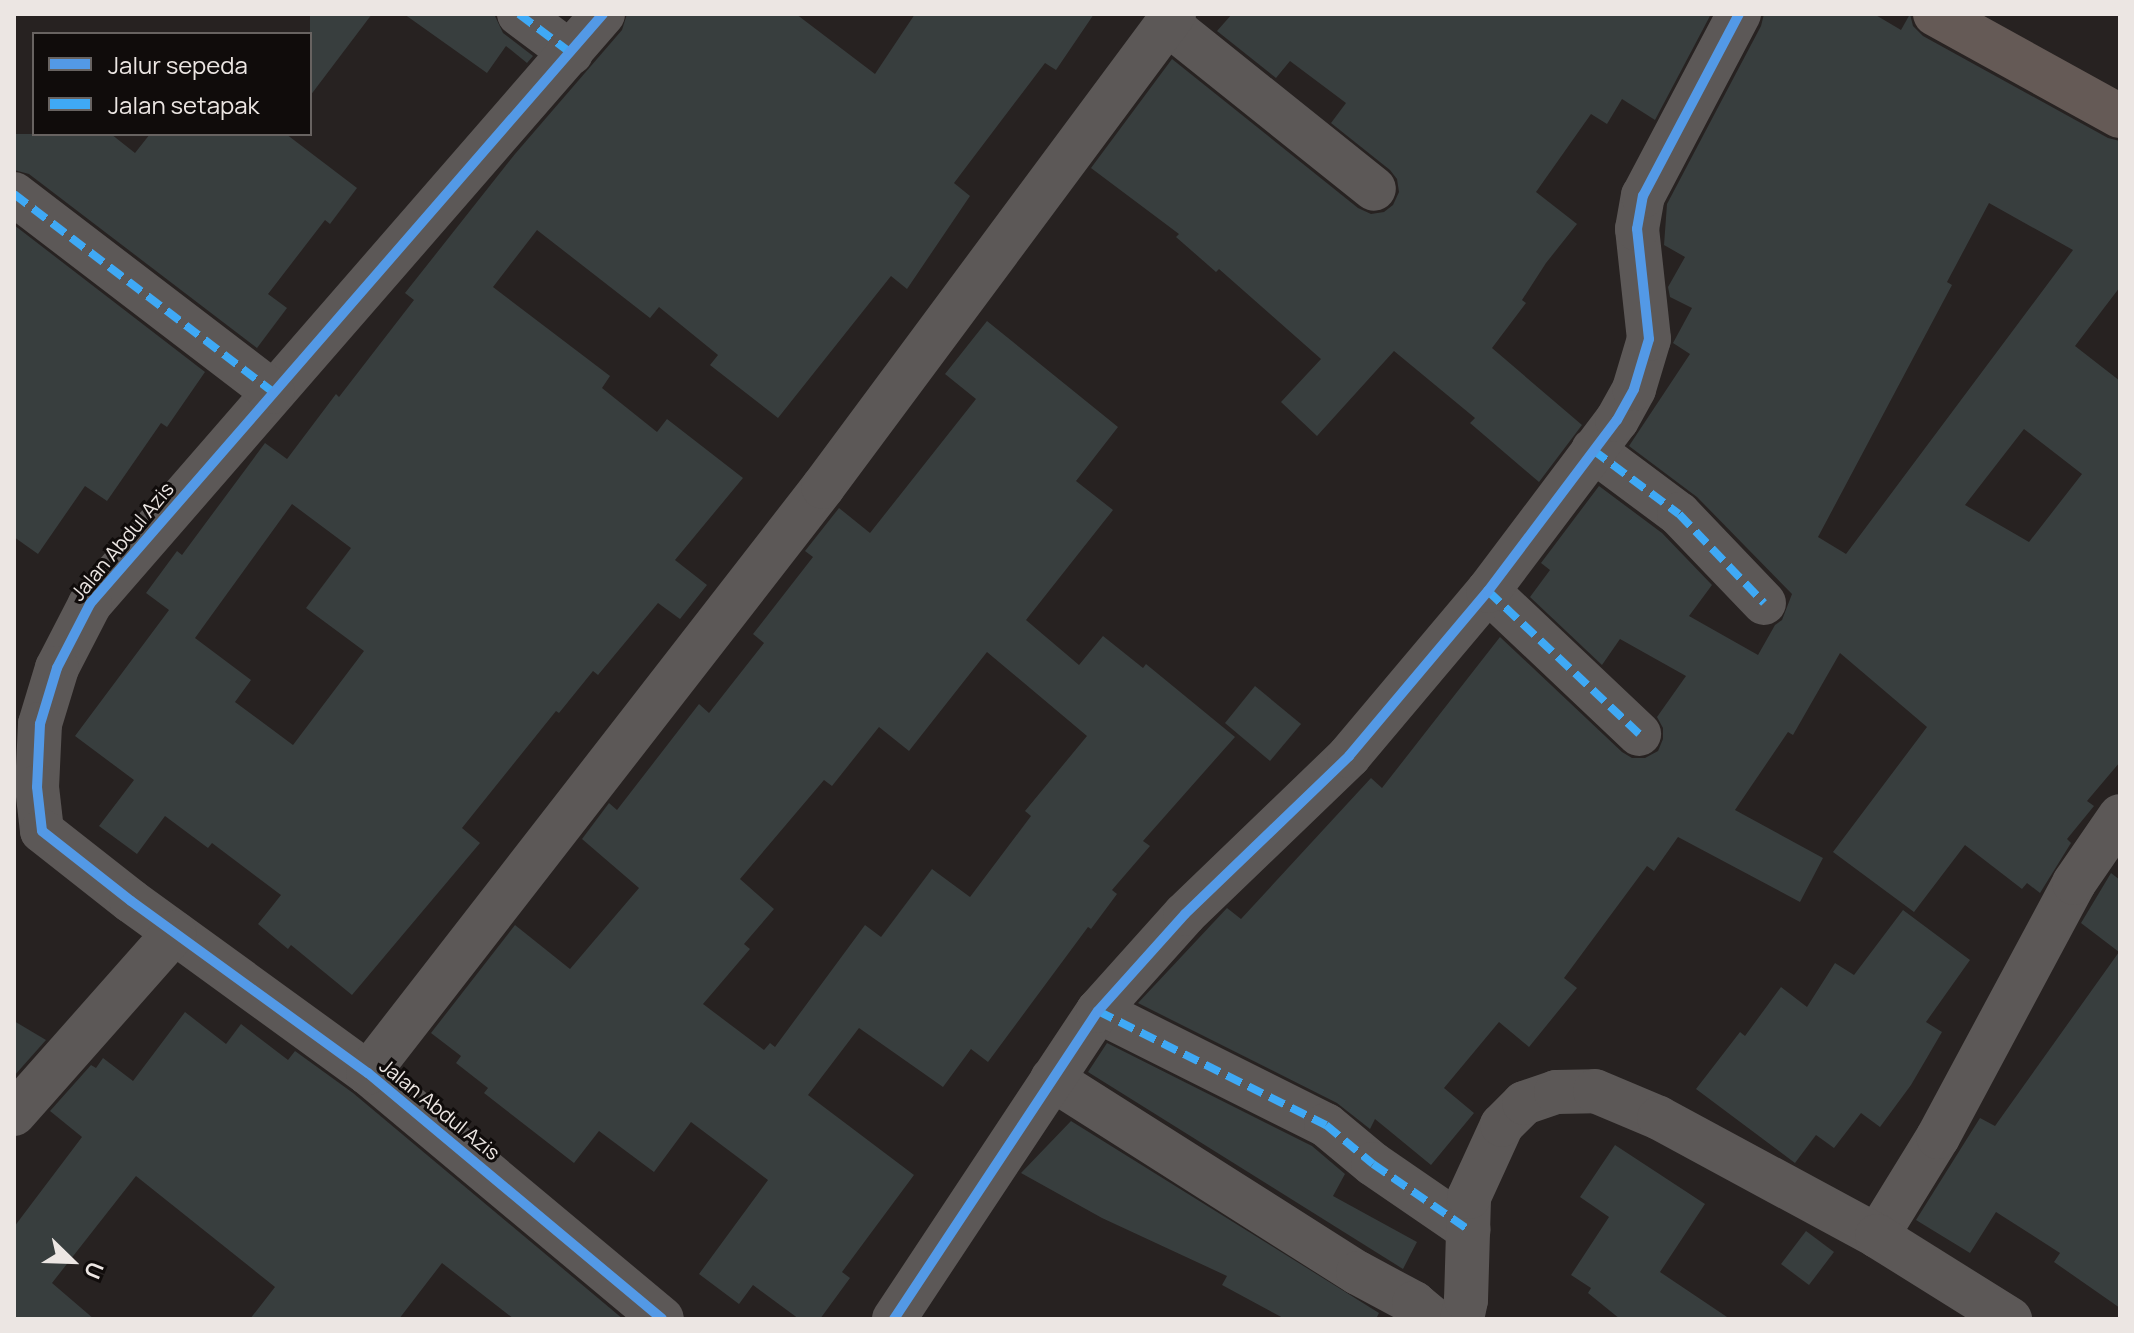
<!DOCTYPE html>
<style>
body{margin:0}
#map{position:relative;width:2134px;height:1333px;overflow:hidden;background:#272221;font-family:Manrope,sans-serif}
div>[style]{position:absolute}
.building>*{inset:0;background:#383e3e}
.minor>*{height:44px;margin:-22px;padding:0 22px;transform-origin:22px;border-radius:22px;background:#5c5857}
.major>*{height:44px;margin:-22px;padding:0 22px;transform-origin:22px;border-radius:22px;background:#655a56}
.quiet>*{height:8px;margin-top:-4px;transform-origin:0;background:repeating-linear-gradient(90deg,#3fa9f5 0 16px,transparent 0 24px)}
.cycleway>*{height:10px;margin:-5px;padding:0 5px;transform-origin:5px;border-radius:5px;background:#5399e6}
span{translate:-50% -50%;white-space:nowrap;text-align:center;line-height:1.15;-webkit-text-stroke:6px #100c0b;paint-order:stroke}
.street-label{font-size:20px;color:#ece6e3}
.frame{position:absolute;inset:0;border:16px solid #ece6e3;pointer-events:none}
.legend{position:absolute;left:32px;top:32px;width:280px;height:104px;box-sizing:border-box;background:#100c0b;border:2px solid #686361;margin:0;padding:10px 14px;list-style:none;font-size:24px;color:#ece6e3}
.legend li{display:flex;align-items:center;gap:16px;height:40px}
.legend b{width:40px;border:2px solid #686361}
.north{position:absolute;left:32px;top:1221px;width:80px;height:80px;-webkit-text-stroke:6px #100c0b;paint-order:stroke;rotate:113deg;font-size:22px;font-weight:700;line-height:32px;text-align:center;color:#ece6e3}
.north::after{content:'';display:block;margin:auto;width:28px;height:36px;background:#ece6e3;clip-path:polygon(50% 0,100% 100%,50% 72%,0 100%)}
</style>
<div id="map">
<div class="building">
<i style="clip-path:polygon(310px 14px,372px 14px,310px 96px)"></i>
<i style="clip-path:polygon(404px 14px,494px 14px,503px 33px,533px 56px,527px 63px,506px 46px,487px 73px)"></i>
<i style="clip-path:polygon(evenodd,627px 14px,796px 14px,875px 74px,915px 14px,1094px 14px,1056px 70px,1045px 63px,954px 183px,970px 196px,907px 289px,891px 276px,778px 418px,710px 365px,718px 355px,659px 307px,650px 318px,537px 230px,493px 287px,610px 376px,602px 388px,657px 432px,667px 419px,743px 478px,675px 560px,707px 585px,680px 619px,658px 603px,598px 675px,593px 671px,559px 713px,556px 711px,462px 828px,480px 843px,352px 995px,291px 945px,288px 949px,258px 924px,281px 895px,212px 843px,208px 848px,165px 816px,137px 854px,99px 826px,134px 780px,75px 736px,169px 610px,146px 593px,177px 551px,182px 555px,265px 443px,287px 459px,336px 394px,339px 397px,414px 300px,405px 293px,515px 154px,622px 30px,627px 14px,292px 504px,351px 548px,306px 608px,364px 651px,293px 745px,235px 702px,251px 680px,195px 638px,292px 504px)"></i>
<i style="clip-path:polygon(1232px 14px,1711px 14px,1655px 120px,1622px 99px,1607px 124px,1591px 114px,1536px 192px,1577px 224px,1546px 263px,1522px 300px,1526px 303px,1492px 348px,1582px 425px,1539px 482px,1470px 423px,1475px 418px,1394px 351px,1317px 436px,1281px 402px,1321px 359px,1219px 269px,1216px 272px,1176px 237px,1179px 234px,1091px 168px,1172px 59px,1358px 208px,1371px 214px,1384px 212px,1393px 205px,1399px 192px,1397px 179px,1390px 170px,1331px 123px,1346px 103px,1290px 61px,1276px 78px,1217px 31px)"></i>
<i style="clip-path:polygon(evenodd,1764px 14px,1874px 14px,1901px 30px,1910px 14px,1913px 26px,1923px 36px,2108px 138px,2120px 141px,2120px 287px,2075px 346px,2120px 381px,2120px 762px,2087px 801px,2094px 806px,2067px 839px,2071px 843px,2040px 893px,2027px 883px,2022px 889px,1965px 845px,1914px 912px,1833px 852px,1927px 727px,1840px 653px,1793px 735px,1788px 732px,1735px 810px,1823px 858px,1800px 902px,1678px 837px,1654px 871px,1647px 866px,1564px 978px,1577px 988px,1529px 1047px,1499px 1022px,1444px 1088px,1474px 1113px,1431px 1165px,1375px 1119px,1370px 1129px,1337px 1103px,1138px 1003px,1227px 908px,1241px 919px,1371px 778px,1382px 788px,1500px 637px,1622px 752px,1632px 758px,1645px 758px,1658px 751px,1663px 739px,1663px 728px,1657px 717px,1686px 676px,1620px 639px,1602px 665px,1530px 597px,1550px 570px,1541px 563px,1599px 486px,1662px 533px,1712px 585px,1689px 616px,1758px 655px,1775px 625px,1782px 620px,1792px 594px,1697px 497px,1629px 446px,1690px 354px,1673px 343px,1692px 308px,1670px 297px,1668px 287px,1685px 257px,1664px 245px,1667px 204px,1761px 26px,1764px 14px,1989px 203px,2073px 250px,1846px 554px,1818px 537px,1952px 285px,1947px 282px,1989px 203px,1764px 14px,2024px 429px,2082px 474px,2029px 542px,1965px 505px,2024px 429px)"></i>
<i style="clip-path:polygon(14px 134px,111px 134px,135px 153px,150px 134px,286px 134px,357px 188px,330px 224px,325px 220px,268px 294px,287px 308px,257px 348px,29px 174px,14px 170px)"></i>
<i style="clip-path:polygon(14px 225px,205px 372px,167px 427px,161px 423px,107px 501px,85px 486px,38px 554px,14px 537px)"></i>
<i style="clip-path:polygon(evenodd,987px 321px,1118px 427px,1076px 481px,1113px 510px,1026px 620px,1079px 665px,1103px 636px,1143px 668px,1146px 664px,1235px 737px,1143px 841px,1150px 846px,1112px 890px,1117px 894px,1091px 929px,1088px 927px,988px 1062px,971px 1049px,943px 1087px,859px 1028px,808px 1095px,914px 1175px,842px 1272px,850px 1278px,820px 1319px,799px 1319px,753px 1285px,739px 1304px,699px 1274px,768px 1180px,691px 1122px,654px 1172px,599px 1131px,574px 1163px,484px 1093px,488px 1088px,456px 1063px,461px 1056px,431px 1033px,515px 925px,570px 969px,639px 888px,582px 839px,609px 803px,617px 810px,699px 704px,709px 713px,764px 643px,753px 634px,813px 557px,805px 551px,839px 508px,870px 533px,976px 399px,945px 374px,987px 321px,987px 652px,1087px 736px,1025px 811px,1031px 816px,970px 897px,932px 869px,881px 937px,865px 925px,775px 1047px,770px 1043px,764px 1050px,703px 1004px,750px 949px,744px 944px,774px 909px,740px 879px,824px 780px,832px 786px,879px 727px,909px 751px,987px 652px)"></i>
<i style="clip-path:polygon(1255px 686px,1301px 724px,1270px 761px,1225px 723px)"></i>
<i style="clip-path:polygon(2111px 873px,2120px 880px,2120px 1308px,2054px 1262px,2060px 1253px,1996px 1212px,1970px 1253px,1916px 1220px,1980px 1118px,1995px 1126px,2119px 952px,2081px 923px)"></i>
<i style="clip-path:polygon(1903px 910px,1970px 960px,1926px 1022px,1942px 1032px,1911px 1085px,1880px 1127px,1861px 1113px,1834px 1148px,1816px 1135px,1795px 1163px,1696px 1089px,1740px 1032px,1745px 1036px,1781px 987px,1807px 1007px,1835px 963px,1854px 975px)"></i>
<i style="clip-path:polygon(185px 1012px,226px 1044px,241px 1024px,288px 1060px,295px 1051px,353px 1093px,623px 1319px,514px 1319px,442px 1263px,399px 1319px,250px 1319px,275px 1287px,136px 1176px,52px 1283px,94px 1319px,14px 1319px,14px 1227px,82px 1137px,50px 1111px,91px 1065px,96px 1068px,103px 1058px,133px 1081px)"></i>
<i style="clip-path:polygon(14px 1021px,46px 1040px,14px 1076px)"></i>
<i style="clip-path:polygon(1107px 1043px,1312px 1146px,1345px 1174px,1333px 1196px,1417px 1242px,1403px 1269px,1088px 1072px)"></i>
<i style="clip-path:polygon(1071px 1121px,1379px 1313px,1376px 1319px,1285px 1319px,1222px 1285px,1227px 1276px,1102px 1218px,1021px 1173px)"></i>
<i style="clip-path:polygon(1615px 1145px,1705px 1204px,1660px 1272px,1730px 1319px,1620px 1319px,1588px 1293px,1591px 1288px,1571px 1275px,1609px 1217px,1580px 1197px)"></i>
<i style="clip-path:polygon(1806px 1231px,1834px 1252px,1809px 1285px,1781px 1264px)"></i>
</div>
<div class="minor">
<i style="left:519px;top:14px;width:65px;rotate:36.9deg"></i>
<i style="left:603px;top:14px;width:782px;rotate:131.01deg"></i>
<i style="left:90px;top:604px;width:72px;rotate:117.3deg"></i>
<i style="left:57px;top:668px;width:59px;rotate:106.9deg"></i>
<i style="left:40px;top:724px;width:63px;rotate:92.7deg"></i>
<i style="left:37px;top:787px;width:44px;rotate:83.5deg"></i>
<i style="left:42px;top:831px;width:113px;rotate:38.2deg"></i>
<i style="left:131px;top:901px;width:293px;rotate:36deg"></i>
<i style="left:368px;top:1073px;width:383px;rotate:39.9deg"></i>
<i style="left:1167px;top:23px;width:265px;rotate:38.7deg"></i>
<i style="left:14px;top:194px;width:326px;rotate:37.4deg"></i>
<i style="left:1593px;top:450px;width:107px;rotate:36.7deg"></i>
<i style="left:1679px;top:514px;width:123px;rotate:46.3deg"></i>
<i style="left:1488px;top:591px;width:208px;rotate:43.4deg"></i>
<i style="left:1098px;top:1011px;width:255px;rotate:26.6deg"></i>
<i style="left:1326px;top:1125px;width:61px;rotate:39.7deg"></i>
<i style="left:1373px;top:1164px;width:116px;rotate:34.5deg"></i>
<i style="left:368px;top:1073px;width:742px;rotate:-52.17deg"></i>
<i style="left:823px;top:487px;width:589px;rotate:-53.42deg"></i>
<i style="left:1052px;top:1079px;width:362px;rotate:32.4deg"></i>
<i style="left:1358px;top:1273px;width:64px;rotate:28.2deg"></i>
<i style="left:1414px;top:1303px;width:25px;rotate:40deg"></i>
<i style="left:14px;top:1114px;width:242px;rotate:-48.5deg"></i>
<i style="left:1877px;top:1236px;width:116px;rotate:-58.4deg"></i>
<i style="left:1938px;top:1137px;width:288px;rotate:-61.8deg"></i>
<i style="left:2074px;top:883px;width:81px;rotate:-55.5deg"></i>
<i style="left:894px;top:1319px;width:369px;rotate:-56.5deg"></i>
<i style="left:1098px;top:1011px;width:130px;rotate:-48.1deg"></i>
<i style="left:1185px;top:914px;width:228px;rotate:-43.9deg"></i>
<i style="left:1349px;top:756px;width:216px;rotate:-49.9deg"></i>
<i style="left:1488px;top:591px;width:214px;rotate:-53deg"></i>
<i style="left:1617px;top:420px;width:35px;rotate:-61deg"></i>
<i style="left:1634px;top:389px;width:52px;rotate:-73.3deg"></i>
<i style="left:1649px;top:339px;width:111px;rotate:-96.2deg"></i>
<i style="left:1637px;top:229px;width:34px;rotate:-80deg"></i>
<i style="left:1643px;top:196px;width:206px;rotate:-62.2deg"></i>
<i style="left:1462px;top:1319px;width:19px;rotate:-78deg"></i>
<i style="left:1466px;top:1300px;width:103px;rotate:-88.3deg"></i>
<i style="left:1469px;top:1197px;width:79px;rotate:-65.4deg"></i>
<i style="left:1502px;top:1125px;width:31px;rotate:-45deg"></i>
<i style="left:1524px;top:1103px;width:34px;rotate:-19deg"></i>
<i style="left:1556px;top:1092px;width:39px;rotate:-1deg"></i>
<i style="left:1595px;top:1091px;width:69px;rotate:22.9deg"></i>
<i style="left:1659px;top:1118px;width:248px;rotate:28.4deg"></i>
<i style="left:1877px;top:1236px;width:157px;rotate:32deg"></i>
</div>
<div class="major">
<i style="left:1935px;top:14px;width:211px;rotate:28.9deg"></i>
</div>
<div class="quiet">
<i style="left:519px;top:14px;width:65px;rotate:36.9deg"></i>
<i style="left:14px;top:194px;width:326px;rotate:37.4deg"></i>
<i style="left:1593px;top:450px;width:107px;rotate:36.7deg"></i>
<i style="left:1679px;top:514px;width:123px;rotate:46.3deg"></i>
<i style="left:1488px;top:591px;width:208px;rotate:43.4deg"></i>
<i style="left:1098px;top:1011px;width:255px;rotate:26.6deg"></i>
<i style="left:1326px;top:1125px;width:61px;rotate:39.7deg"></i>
<i style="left:1373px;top:1164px;width:116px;rotate:34.5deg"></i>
</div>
<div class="cycleway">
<i style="left:603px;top:14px;width:782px;rotate:131.01deg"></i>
<i style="left:90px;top:604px;width:72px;rotate:117.3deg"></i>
<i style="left:57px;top:668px;width:59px;rotate:106.9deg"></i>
<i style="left:40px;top:724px;width:63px;rotate:92.7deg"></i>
<i style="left:37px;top:787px;width:44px;rotate:83.5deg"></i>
<i style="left:42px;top:831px;width:113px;rotate:38.2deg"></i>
<i style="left:131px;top:901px;width:293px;rotate:36deg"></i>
<i style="left:368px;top:1073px;width:383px;rotate:39.9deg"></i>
<i style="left:894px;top:1319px;width:369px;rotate:-56.5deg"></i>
<i style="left:1098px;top:1011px;width:130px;rotate:-48.1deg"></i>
<i style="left:1185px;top:914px;width:228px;rotate:-43.9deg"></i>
<i style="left:1349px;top:756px;width:216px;rotate:-49.9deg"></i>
<i style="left:1488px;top:591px;width:214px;rotate:-53deg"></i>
<i style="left:1617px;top:420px;width:35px;rotate:-61deg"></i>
<i style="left:1634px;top:389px;width:52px;rotate:-73.3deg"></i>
<i style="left:1649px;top:339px;width:111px;rotate:-96.2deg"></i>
<i style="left:1637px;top:229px;width:34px;rotate:-80deg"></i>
<i style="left:1643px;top:196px;width:206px;rotate:-62.2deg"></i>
</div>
<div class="street-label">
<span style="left:122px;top:541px;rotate:-50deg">Jalan Abdul Azis</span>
<span style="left:440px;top:1109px;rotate:39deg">Jalan Abdul Azis</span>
</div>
<div class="frame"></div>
<ul class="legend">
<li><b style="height:10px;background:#5399e6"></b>Jalur sepeda</li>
<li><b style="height:10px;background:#3fa9f5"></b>Jalan setapak</li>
</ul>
<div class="north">U</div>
</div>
